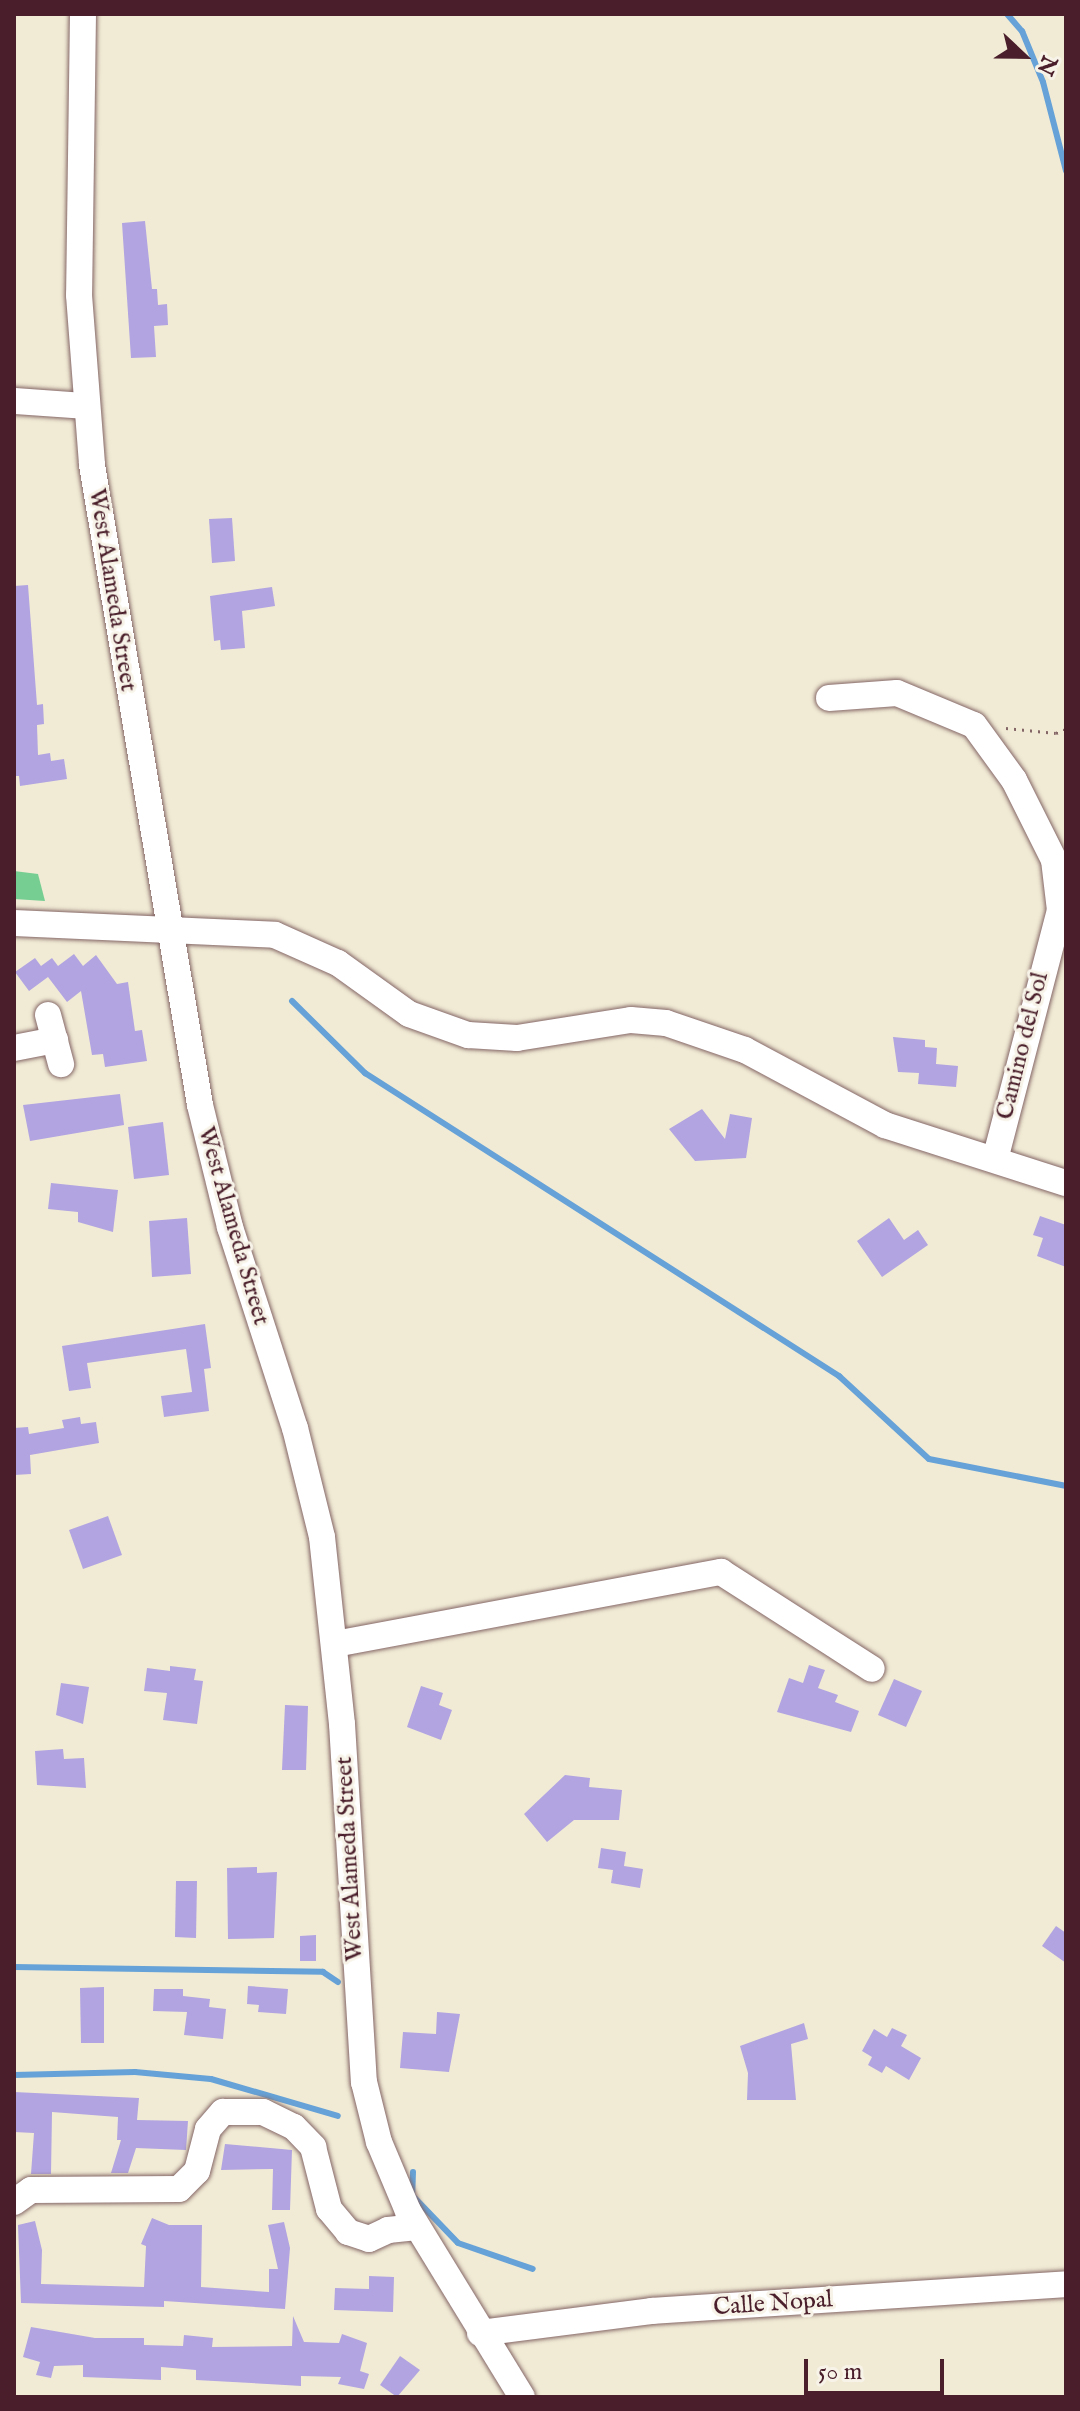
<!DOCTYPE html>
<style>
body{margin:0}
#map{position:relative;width:1080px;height:2411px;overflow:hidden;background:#f1ebd5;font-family:"IM FELL English",serif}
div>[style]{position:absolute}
.green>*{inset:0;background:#76ce93}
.stream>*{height:6px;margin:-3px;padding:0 3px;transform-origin:3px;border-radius:3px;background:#66a2d7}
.building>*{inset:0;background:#b1a4e1}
.path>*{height:3px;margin-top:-1.5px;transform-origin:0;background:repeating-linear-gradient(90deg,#846666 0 2px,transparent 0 8px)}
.roads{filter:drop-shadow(0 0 2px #846666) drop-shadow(0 0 2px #846666)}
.minor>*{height:26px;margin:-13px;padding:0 13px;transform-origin:13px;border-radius:13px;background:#fff}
span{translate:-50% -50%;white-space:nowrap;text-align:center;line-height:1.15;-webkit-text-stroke:6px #f7f3e8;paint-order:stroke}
.street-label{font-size:24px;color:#4a1f2b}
.frame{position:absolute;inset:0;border:16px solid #4a1f2b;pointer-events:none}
.north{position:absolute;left:984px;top:16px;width:80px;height:80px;-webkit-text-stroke:6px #f7f3e8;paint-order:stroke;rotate:112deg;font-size:22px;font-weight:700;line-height:32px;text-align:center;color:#4a1f2b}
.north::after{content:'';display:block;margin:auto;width:28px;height:36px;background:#4a1f2b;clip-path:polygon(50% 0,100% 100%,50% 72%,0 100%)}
.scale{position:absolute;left:804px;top:2359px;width:140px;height:36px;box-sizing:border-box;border:4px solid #4a1f2b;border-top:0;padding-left:10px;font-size:24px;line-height:28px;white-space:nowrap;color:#4a1f2b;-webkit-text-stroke:6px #f7f3e8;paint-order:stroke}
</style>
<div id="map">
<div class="green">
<i style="clip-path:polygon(14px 871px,38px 874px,45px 901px,14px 899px)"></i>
</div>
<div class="stream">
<i style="left:1007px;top:14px;width:23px;rotate:49deg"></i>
<i style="left:1022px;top:31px;width:55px;rotate:67.6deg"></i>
<i style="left:1043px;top:82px;width:92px;rotate:75.5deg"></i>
<i style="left:292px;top:1001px;width:103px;rotate:44.6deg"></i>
<i style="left:365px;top:1073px;width:563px;rotate:32.59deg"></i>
<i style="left:839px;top:1376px;width:122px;rotate:42.7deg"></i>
<i style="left:929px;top:1459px;width:140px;rotate:11.1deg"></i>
<i style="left:14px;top:1967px;width:309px;rotate:0.9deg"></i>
<i style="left:323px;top:1972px;width:18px;rotate:34deg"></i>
<i style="left:14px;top:2075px;width:121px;rotate:-1.4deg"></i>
<i style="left:135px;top:2072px;width:76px;rotate:5.3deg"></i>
<i style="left:211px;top:2079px;width:132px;rotate:16.2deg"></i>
<i style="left:413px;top:2172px;width:23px;rotate:92deg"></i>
<i style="left:412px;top:2195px;width:66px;rotate:46.2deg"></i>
<i style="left:458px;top:2243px;width:79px;rotate:19.1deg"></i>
</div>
<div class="building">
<i style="clip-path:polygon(145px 221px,152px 289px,157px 289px,158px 305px,167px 304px,168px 325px,154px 326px,156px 357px,131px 358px,122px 223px)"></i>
<i style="clip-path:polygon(232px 518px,235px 561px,212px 563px,209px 519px)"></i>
<i style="clip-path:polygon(28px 585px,37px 705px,43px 704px,44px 724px,37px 725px,38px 755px,50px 753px,51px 761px,64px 759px,67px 779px,20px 786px,19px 776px,14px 776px,14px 586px)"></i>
<i style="clip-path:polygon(272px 587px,275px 606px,242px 611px,245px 648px,221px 650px,220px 640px,214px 641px,210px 596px)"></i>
<i style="clip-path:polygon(74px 954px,83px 966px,96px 955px,117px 984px,128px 982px,135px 1031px,142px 1030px,147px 1061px,105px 1067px,103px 1054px,92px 1055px,81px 991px,67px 1002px,48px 977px,29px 991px,15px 972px,35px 958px,41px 966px,52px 958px,58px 966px)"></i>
<i style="clip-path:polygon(893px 1037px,925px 1040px,925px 1047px,937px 1048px,936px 1064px,958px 1066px,956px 1087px,918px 1084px,919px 1073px,898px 1072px)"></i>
<i style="clip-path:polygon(120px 1094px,124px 1125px,30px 1141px,23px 1105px)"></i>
<i style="clip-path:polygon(702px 1109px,725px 1139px,730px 1114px,752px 1118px,746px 1158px,695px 1161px,669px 1129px)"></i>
<i style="clip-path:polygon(163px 1122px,169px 1175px,134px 1179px,128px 1127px)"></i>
<i style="clip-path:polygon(51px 1183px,118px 1190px,113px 1232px,78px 1222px,78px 1212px,48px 1209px)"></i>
<i style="clip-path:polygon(1040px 1216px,1066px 1225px,1066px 1267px,1037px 1256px,1043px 1238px,1033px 1235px)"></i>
<i style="clip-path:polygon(187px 1218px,191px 1274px,152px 1277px,149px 1221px)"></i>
<i style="clip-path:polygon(889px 1218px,904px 1240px,918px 1230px,928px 1245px,882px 1277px,857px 1241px)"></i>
<i style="clip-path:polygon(205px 1324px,211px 1368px,204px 1369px,209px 1411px,164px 1417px,161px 1396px,192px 1392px,186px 1349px,87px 1363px,91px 1388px,69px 1391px,62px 1346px)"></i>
<i style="clip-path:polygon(80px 1417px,81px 1424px,96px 1422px,99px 1443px,30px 1455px,31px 1474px,14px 1475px,14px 1428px,28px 1427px,29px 1434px,64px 1428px,62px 1420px)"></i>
<i style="clip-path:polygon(108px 1516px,122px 1555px,83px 1569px,69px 1530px)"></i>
<i style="clip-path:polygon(809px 1665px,825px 1670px,818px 1688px,838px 1695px,835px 1702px,859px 1711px,851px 1732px,777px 1712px,789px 1678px,803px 1683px)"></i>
<i style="clip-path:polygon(170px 1666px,196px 1669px,194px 1680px,203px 1681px,197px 1724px,163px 1720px,167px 1693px,144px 1691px,147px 1668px,170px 1671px)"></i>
<i style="clip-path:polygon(894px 1679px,922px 1691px,906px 1727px,878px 1715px)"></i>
<i style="clip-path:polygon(61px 1683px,89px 1687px,83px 1724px,56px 1715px)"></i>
<i style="clip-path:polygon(421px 1686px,443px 1693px,439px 1705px,452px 1710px,441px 1740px,407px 1727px)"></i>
<i style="clip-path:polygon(285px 1705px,308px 1706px,306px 1770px,282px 1770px)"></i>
<i style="clip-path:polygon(63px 1749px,64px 1759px,84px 1758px,86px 1788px,37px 1785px,35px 1751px)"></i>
<i style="clip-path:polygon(565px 1775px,590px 1778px,589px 1787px,622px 1790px,619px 1820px,574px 1820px,547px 1842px,524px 1814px)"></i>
<i style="clip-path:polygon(601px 1848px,626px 1852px,624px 1866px,643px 1869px,640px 1888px,611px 1883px,613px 1870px,598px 1868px)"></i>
<i style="clip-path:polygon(257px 1867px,257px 1873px,277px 1872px,274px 1938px,228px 1939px,227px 1868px)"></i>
<i style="clip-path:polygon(176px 1881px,197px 1881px,196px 1938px,175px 1937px)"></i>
<i style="clip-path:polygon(1056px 1926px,1066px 1933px,1066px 1963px,1042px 1946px)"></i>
<i style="clip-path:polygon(316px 1935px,316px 1961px,300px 1961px,300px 1936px)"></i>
<i style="clip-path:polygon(248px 1986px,288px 1989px,286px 2014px,258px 2012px,259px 2005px,247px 2004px)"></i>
<i style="clip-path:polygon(104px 1987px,104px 2043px,81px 2043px,80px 1988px)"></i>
<i style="clip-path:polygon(154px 1989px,183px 1989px,183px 1996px,210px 1999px,209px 2007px,226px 2009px,223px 2039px,184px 2035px,187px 2012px,153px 2011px)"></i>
<i style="clip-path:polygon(437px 2012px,460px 2014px,449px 2072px,400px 2068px,403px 2032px,436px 2034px)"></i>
<i style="clip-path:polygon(804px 2023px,808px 2039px,791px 2044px,796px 2100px,747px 2100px,748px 2073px,740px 2046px)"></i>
<i style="clip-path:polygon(892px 2028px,907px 2035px,901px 2046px,921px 2058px,909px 2080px,886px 2066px,882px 2073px,868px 2065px,872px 2057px,862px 2051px,874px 2029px,887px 2037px)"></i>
<i style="clip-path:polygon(14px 2092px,139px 2098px,137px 2120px,188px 2121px,186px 2150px,136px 2148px,128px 2173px,111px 2173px,121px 2140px,117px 2140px,118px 2117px,52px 2112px,51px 2174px,31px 2174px,34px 2133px,14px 2132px)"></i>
<i style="clip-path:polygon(225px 2144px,292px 2150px,290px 2210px,272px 2210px,273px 2169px,221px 2170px)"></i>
<i style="clip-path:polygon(152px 2218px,169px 2225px,202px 2225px,201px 2287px,269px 2292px,269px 2269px,278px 2269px,268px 2225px,284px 2222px,290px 2248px,285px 2309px,164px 2301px,164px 2307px,21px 2303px,18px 2225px,35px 2221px,42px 2250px,41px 2284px,144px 2287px,146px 2246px,141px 2244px)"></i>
<i style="clip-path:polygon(369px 2276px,394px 2277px,393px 2312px,334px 2310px,335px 2288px,369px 2289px)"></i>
<i style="clip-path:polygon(293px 2316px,304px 2342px,339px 2343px,342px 2334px,367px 2343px,360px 2371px,369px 2374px,364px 2389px,338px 2384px,341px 2377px,301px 2376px,301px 2386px,285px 2385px,196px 2380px,196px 2370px,161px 2367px,161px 2380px,83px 2377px,83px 2365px,54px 2366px,51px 2378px,36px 2375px,40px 2362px,23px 2357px,31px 2327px,95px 2338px,144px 2338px,144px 2345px,183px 2346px,184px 2335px,213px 2338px,212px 2347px,292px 2346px)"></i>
<i style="clip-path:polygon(400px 2356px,420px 2370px,397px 2397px,380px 2385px)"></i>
</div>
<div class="path">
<i style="left:1006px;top:728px;width:50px;rotate:5.7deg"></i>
<i style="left:1056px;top:733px;width:11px;rotate:-22deg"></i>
</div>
<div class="roads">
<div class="minor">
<i style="left:83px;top:14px;width:281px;rotate:90.8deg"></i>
<i style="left:79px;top:295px;width:170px;rotate:85.6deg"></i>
<i style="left:92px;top:465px;width:649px;rotate:80.42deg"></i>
<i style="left:200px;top:1105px;width:126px;rotate:76.2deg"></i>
<i style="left:230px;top:1227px;width:211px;rotate:72.1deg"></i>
<i style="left:295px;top:1428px;width:112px;rotate:76.1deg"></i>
<i style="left:322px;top:1537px;width:188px;rotate:83.9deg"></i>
<i style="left:342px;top:1724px;width:359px;rotate:86.5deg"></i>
<i style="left:364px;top:2082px;width:62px;rotate:76deg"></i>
<i style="left:379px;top:2142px;width:75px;rotate:67.2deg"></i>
<i style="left:408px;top:2211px;width:218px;rotate:58.5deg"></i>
<i style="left:14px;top:401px;width:71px;rotate:4deg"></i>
<i style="left:829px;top:698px;width:68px;rotate:-4.2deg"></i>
<i style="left:897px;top:693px;width:83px;rotate:22.6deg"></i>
<i style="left:974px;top:725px;width:68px;rotate:54deg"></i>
<i style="left:1014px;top:780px;width:89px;rotate:63.4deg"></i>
<i style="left:1054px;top:860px;width:50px;rotate:83.2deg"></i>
<i style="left:1060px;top:910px;width:257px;rotate:104.6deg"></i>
<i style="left:14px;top:923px;width:261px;rotate:2.6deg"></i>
<i style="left:275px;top:935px;width:69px;rotate:24deg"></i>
<i style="left:338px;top:963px;width:87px;rotate:35.7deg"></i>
<i style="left:409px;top:1014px;width:63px;rotate:19.6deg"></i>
<i style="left:468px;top:1035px;width:49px;rotate:3.5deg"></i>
<i style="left:517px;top:1038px;width:115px;rotate:-9deg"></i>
<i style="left:631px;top:1020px;width:35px;rotate:5deg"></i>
<i style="left:666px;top:1023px;width:83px;rotate:18.9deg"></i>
<i style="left:745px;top:1050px;width:159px;rotate:28.2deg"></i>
<i style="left:885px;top:1125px;width:190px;rotate:17.8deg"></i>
<i style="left:48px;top:1015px;width:51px;rotate:75.1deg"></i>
<i style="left:14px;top:1048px;width:42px;rotate:-11deg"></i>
<i style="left:335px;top:1644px;width:393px;rotate:-10.6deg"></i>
<i style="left:721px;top:1572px;width:179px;rotate:32.7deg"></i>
<i style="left:14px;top:2202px;width:21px;rotate:-35deg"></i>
<i style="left:31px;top:2190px;width:148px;rotate:-0.4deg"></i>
<i style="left:179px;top:2189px;width:25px;rotate:-45deg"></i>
<i style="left:197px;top:2171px;width:43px;rotate:-75.3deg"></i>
<i style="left:208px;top:2129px;width:23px;rotate:-49deg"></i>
<i style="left:223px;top:2112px;width:40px"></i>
<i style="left:263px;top:2112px;width:34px;rotate:26deg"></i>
<i style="left:294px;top:2127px;width:28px;rotate:46deg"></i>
<i style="left:313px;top:2147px;width:64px;rotate:75.5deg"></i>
<i style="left:329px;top:2209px;width:30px;rotate:50deg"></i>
<i style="left:348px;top:2232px;width:22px;rotate:18deg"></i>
<i style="left:369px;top:2239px;width:21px;rotate:-25deg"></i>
<i style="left:388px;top:2230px;width:29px;rotate:-6deg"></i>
<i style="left:480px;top:2333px;width:173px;rotate:-7.3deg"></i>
<i style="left:652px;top:2311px;width:415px;rotate:-3.7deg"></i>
</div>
</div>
<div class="street-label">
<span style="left:112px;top:590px;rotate:81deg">West Alameda Street</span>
<span style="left:1023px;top:1046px;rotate:-76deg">Camino del Sol</span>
<span style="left:233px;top:1226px;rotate:74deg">West Alameda Street</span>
<span style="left:350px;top:1859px;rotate:-93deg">West Alameda Street</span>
<span style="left:773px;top:2304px;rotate:-4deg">Calle Nopal</span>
</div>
<div class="frame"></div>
<div class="north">N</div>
<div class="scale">50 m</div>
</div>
